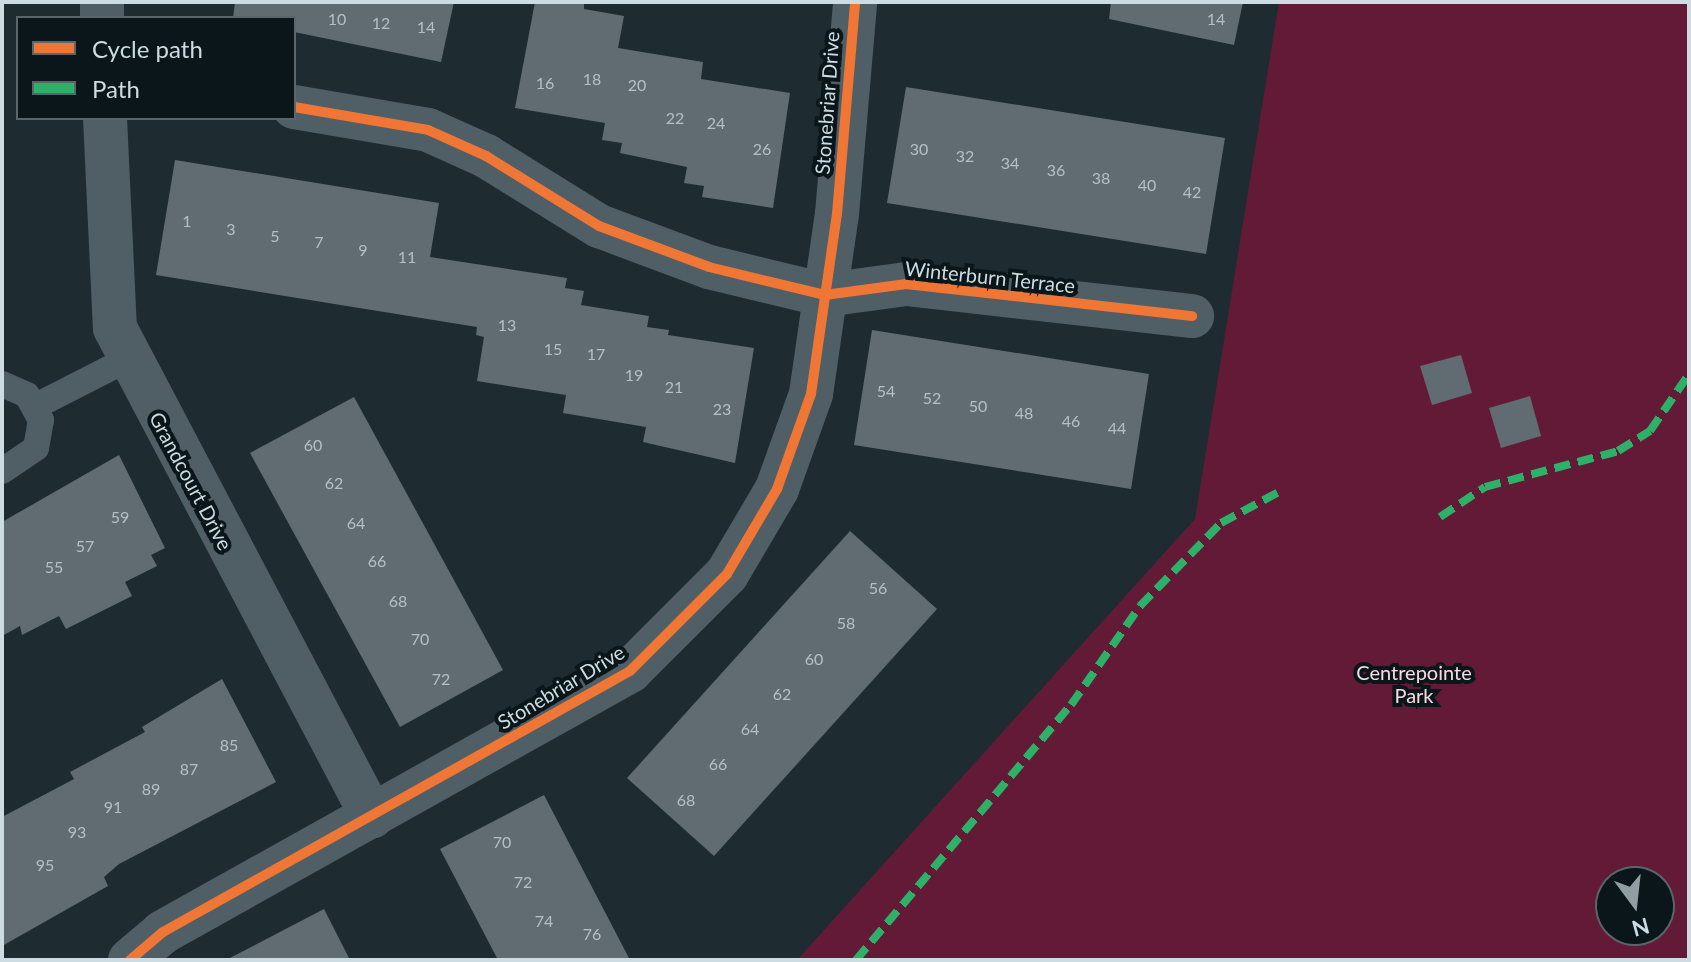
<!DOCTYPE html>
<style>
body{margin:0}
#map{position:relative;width:1691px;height:962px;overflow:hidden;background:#1e2c32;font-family:Lato,sans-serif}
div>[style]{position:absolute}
.green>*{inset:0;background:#631a36}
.building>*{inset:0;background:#616c72}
.lane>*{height:26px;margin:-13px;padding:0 13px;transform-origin:13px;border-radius:13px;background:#4f5f65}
.street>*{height:44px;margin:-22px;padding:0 22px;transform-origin:22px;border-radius:22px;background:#4f5f65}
.quiet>*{height:8px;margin-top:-4px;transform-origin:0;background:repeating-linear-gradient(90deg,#2db169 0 16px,transparent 0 24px)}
.cycleway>*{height:10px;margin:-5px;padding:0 5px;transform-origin:5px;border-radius:5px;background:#f07635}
span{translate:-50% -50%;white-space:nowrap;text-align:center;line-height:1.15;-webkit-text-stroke:8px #0b161b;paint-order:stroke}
.number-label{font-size:16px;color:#b2c0c6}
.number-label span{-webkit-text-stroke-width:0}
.street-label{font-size:20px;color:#cddce2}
.park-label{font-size:20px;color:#f7dbe1}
.frame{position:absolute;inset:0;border:4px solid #cddce2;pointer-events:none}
.legend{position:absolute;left:16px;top:16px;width:280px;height:104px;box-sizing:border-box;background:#0b161b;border:2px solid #59656b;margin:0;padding:10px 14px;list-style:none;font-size:24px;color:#cddce2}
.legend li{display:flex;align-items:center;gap:16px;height:40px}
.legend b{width:40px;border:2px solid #59656b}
.north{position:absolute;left:1595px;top:866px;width:80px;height:80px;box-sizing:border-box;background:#0b161b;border:2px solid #59656b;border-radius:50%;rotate:165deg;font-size:22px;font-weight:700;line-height:32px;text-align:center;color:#cddce2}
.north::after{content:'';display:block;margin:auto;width:28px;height:36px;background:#909ea4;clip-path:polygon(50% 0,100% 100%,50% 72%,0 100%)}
</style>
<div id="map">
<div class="green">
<i style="clip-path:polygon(evenodd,1279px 2px,1689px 2px,1689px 960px,797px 960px,1195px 519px,1279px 2px,1611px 882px,1659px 882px,1659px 930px,1611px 930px,1611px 882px)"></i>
</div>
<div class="building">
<i style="clip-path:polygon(235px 2px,454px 2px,441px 62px,294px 32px,294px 18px,233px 18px)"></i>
<i style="clip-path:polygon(535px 2px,584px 2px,584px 9px,624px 16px,618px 48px,703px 62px,701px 79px,790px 93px,773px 208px,702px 197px,704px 186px,684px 183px,687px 167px,620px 153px,622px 143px,602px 140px,605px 123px,515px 108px)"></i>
<i style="clip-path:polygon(1111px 2px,1243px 2px,1234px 45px,1109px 19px)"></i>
<i style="clip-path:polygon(906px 87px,1225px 138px,1206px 254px,887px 203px)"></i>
<i style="clip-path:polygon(175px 160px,439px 203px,430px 257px,567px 278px,565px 288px,584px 291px,581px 305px,649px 316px,647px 327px,669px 330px,668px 335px,754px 348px,735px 463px,643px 442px,646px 427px,563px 413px,566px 395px,477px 381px,484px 337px,476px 335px,477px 327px,156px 275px)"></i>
<i style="clip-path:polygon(872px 330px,1149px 374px,1131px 489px,854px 445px)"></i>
<i style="clip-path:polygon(1461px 355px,1472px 393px,1432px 405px,1420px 366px)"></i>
<i style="clip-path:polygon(1530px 396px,1541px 436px,1501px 448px,1489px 408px)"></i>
<i style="clip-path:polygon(354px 397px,503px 670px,400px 727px,250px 453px)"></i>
<i style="clip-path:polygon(119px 455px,165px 548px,151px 555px,157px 566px,125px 582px,132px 596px,66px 629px,59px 616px,22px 635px,20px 626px,2px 636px,2px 522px)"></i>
<i style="clip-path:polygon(850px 531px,937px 609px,714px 856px,627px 778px)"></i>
<i style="clip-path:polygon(222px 679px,276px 782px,119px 864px,104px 877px,108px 886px,2px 946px,2px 817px,74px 779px,70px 772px,145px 732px,142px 727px)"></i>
<i style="clip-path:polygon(544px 795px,606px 914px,630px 960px,498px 960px,440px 849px)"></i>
<i style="clip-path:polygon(324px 909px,350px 960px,226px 960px)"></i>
</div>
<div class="lane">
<i style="left:2px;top:384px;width:27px;rotate:24deg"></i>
<i style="left:27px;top:395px;width:29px;rotate:61deg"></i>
<i style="left:41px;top:420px;width:28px;rotate:100deg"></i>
<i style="left:36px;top:448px;width:41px;rotate:145.9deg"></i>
<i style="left:36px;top:406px;width:103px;rotate:-27.1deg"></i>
</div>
<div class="street">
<i style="left:102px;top:2px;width:16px;rotate:90deg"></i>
<i style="left:294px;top:107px;width:136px;rotate:9.7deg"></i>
<i style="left:428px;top:130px;width:64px;rotate:24.1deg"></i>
<i style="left:486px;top:156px;width:133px;rotate:31.8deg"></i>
<i style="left:599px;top:226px;width:117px;rotate:20.4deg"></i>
<i style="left:709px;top:267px;width:119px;rotate:13.6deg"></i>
<i style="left:825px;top:295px;width:82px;rotate:-7.7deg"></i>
<i style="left:906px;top:284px;width:288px;rotate:6.4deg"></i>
<i style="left:105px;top:118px;width:210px;rotate:87.3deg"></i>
<i style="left:115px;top:328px;width:552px;rotate:62.23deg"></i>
<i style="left:130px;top:960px;width:43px;rotate:-40.3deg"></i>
<i style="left:163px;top:932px;width:535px;rotate:-29.2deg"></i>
<i style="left:630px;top:671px;width:137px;rotate:-45deg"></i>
<i style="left:727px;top:574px;width:99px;rotate:-59.5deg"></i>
<i style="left:777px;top:489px;width:101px;rotate:-70.3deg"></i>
<i style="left:811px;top:394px;width:182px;rotate:-81.8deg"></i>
<i style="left:837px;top:214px;width:213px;rotate:-85.1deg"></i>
</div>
<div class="quiet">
<i style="left:1440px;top:517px;width:54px;rotate:-33.7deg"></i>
<i style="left:1485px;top:487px;width:138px;rotate:-15.1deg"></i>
<i style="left:1618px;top:451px;width:38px;rotate:-32deg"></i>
<i style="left:1650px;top:431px;width:69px;rotate:-55.6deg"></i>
<i style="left:856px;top:960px;width:334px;rotate:-49.9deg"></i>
<i style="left:1071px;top:705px;width:121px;rotate:-55.1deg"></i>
<i style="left:1140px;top:606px;width:116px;rotate:-45.7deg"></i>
<i style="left:1221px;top:523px;width:64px;rotate:-28.2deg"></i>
</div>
<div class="cycleway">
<i style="left:294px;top:107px;width:136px;rotate:9.7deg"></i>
<i style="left:428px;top:130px;width:64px;rotate:24.1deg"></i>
<i style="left:486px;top:156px;width:133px;rotate:31.8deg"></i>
<i style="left:599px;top:226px;width:117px;rotate:20.4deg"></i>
<i style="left:709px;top:267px;width:119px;rotate:13.6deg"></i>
<i style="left:825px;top:295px;width:82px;rotate:-7.7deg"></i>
<i style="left:906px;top:284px;width:288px;rotate:6.4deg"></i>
<i style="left:130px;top:960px;width:43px;rotate:-40.3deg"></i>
<i style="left:163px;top:932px;width:535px;rotate:-29.2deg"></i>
<i style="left:630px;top:671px;width:137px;rotate:-45deg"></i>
<i style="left:727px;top:574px;width:99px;rotate:-59.5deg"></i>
<i style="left:777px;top:489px;width:101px;rotate:-70.3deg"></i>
<i style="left:811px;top:394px;width:182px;rotate:-81.8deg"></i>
<i style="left:837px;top:214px;width:213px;rotate:-85.1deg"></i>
</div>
<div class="number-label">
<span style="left:337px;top:19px">10</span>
<span style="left:1216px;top:19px">14</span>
<span style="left:381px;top:23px">12</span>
<span style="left:426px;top:27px">14</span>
<span style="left:592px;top:79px">18</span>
<span style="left:545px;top:83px">16</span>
<span style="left:637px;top:85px">20</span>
<span style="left:675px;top:118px">22</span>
<span style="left:716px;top:123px">24</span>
<span style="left:762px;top:149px">26</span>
<span style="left:919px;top:149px">30</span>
<span style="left:965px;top:156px">32</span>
<span style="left:1010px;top:163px">34</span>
<span style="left:1056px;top:170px">36</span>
<span style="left:1101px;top:178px">38</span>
<span style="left:1147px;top:185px">40</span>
<span style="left:1192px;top:192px">42</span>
<span style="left:187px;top:221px">1</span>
<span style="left:231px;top:229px">3</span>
<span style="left:275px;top:236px">5</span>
<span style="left:319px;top:242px">7</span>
<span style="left:363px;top:250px">9</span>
<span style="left:407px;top:257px">11</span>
<span style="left:507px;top:325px">13</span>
<span style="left:553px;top:349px">15</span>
<span style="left:596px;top:354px">17</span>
<span style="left:634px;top:375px">19</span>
<span style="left:674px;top:387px">21</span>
<span style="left:886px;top:391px">54</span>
<span style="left:932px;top:398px">52</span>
<span style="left:978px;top:406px">50</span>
<span style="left:722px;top:409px">23</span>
<span style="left:1024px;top:413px">48</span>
<span style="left:1071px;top:421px">46</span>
<span style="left:1117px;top:428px">44</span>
<span style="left:313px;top:445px">60</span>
<span style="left:334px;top:483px">62</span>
<span style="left:120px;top:517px">59</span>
<span style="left:356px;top:523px">64</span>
<span style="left:85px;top:546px">57</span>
<span style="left:377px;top:561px">66</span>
<span style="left:54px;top:567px">55</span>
<span style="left:878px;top:588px">56</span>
<span style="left:398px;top:601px">68</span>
<span style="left:846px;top:623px">58</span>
<span style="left:420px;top:639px">70</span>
<span style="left:814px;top:659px">60</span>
<span style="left:441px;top:679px">72</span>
<span style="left:782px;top:694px">62</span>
<span style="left:750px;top:729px">64</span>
<span style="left:229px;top:745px">85</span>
<span style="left:718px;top:764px">66</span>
<span style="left:189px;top:769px">87</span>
<span style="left:151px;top:789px">89</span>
<span style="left:686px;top:800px">68</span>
<span style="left:113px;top:807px">91</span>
<span style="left:77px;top:832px">93</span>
<span style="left:502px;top:842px">70</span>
<span style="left:45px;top:865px">95</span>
<span style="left:523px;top:882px">72</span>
<span style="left:544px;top:921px">74</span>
<span style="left:592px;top:934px">76</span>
</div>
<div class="street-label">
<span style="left:827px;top:103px;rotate:-86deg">Stonebriar Drive</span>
<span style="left:990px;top:277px;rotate:6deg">Winterburn Terrace</span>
<span style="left:191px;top:481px;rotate:62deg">Grandcourt Drive</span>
<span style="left:561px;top:687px;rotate:-31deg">Stonebriar Drive</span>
</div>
<div class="park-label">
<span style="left:1414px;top:684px">Centrepointe<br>Park</span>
</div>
<div class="frame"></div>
<ul class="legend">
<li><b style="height:10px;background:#f07635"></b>Cycle path</li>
<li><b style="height:10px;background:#2db169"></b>Path</li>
</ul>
<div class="north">N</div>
</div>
